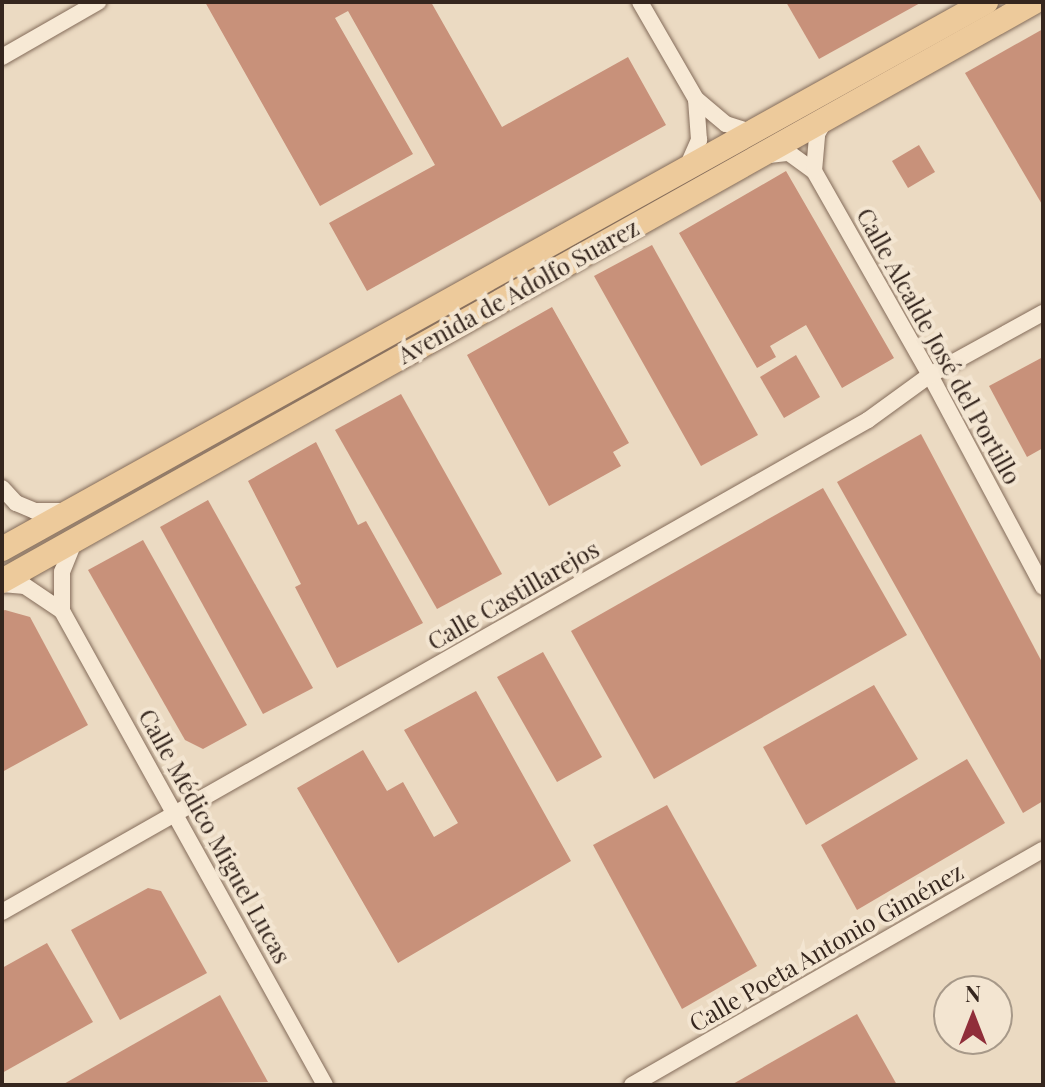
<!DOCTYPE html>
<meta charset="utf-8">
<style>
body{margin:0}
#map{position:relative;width:1045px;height:1087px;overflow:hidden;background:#ebdac2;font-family:"Playfair Display",serif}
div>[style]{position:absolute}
.building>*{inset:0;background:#c8917a}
.roads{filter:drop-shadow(0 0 2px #846c5a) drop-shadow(0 0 2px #846c5a)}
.minor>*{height:16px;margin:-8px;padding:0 8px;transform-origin:8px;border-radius:8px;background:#f7e9d5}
.primary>*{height:24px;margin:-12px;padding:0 12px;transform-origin:12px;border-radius:12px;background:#edca9b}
span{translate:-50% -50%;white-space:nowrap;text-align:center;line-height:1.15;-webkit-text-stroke:8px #f3e5d1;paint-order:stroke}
.street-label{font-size:24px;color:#35261e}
.frame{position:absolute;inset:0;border:4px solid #35261e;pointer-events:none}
.north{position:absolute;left:933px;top:975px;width:80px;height:80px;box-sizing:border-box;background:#f3e5d1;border:2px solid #a79989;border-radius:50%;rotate:0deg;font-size:22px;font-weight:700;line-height:32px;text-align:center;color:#35261e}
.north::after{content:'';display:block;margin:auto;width:28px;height:36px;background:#902e3a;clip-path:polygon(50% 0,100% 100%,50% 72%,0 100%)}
</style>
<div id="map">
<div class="building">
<i style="clip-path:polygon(205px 2px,431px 2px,502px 127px,628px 57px,666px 125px,367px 291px,329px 223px,435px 165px,348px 11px,335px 18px,413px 154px,320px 206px)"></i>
<i style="clip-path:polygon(786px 2px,922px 2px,819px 59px)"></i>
<i style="clip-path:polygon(1043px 29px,1043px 206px,965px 73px)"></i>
<i style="clip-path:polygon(919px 145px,935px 172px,908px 188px,892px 161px)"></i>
<i style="clip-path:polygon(786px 171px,894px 358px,842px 388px,806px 325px,770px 346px,776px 357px,757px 368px,679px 233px)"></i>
<i style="clip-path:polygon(652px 245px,758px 435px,701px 466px,594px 276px)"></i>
<i style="clip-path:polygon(552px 307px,629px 443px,613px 452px,621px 466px,549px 506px,467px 355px)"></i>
<i style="clip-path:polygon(796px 355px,820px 397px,784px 418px,760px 377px)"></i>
<i style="clip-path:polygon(1043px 357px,1043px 448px,1027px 457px,989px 386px)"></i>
<i style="clip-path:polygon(401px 394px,502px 574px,437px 609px,335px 430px)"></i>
<i style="clip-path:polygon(921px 434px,1043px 664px,1043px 801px,1023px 813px,837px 482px)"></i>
<i style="clip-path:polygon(316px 442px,358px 525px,366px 521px,423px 623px,337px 668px,295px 587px,301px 584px,248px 481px)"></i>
<i style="clip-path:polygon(823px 488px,907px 635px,654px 779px,571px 631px)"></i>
<i style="clip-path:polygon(208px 500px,313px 688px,263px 714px,160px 527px)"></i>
<i style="clip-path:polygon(143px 540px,247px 725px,203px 749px,185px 740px,88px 570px)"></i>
<i style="clip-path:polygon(5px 610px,30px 617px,88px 725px,2px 772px,2px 611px)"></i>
<i style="clip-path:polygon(543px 652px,602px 757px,557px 782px,497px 677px)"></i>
<i style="clip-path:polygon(874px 685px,918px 759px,806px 825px,763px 747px)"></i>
<i style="clip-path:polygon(476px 691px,571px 861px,398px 963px,297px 788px,363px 750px,387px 791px,403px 782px,434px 837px,458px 823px,404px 730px)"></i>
<i style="clip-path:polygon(967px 759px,1005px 823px,857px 910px,821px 845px)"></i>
<i style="clip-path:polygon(667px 805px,757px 966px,682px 1009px,593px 845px)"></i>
<i style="clip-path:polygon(148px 888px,161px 891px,207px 973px,120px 1020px,71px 930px)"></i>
<i style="clip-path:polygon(47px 943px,93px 1022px,2px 1073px,2px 968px)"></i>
<i style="clip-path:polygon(220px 995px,268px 1082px,62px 1085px)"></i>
<i style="clip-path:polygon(857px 1014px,897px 1085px,731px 1085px)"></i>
</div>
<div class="roads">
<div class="minor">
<i style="left:640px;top:2px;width:112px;rotate:60deg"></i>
<i style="left:696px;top:99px;width:39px;rotate:40deg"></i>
<i style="left:726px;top:124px;width:28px;rotate:18deg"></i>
<i style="left:2px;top:57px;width:111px;rotate:-29.8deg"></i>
<i style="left:769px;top:155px;width:20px;rotate:-6deg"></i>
<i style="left:789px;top:153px;width:31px;rotate:36deg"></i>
<i style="left:814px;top:171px;width:235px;rotate:60.4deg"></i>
<i style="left:930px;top:375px;width:240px;rotate:61.9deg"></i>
<i style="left:687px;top:167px;width:30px;rotate:-66deg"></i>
<i style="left:699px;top:140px;width:41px;rotate:-94.2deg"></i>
<i style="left:814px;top:171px;width:37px;rotate:-85deg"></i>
<i style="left:817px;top:134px;width:17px;rotate:-59deg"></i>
<i style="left:2px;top:488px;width:21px;rotate:47deg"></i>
<i style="left:16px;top:503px;width:21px;rotate:23deg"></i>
<i style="left:35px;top:511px;width:29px"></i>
<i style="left:2px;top:584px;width:23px;rotate:5deg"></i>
<i style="left:25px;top:586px;width:45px;rotate:34deg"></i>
<i style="left:62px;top:611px;width:542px;rotate:60.98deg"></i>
<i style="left:62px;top:611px;width:39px;rotate:-90deg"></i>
<i style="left:62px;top:572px;width:35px;rotate:-68deg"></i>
<i style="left:2px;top:912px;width:996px;rotate:-29.6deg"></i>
<i style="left:868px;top:420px;width:77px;rotate:-36deg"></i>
<i style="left:930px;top:375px;width:129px;rotate:-28.8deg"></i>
<i style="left:632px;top:1085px;width:473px;rotate:-29.8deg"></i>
</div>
<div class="primary">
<i style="left:2px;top:549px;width:1126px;rotate:-29.07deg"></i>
<i style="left:2px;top:581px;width:1183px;rotate:-29.29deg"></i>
</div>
</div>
<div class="street-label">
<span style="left:518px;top:291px;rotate:-29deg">Avenida de Adolfo Suarez</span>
<span style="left:939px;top:346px;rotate:61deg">Calle Alcalde José del Portillo</span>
<span style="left:513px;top:595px;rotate:-30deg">Calle Castillarejos</span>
<span style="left:215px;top:836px;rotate:61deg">Calle Médico Miguel Lucas</span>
<span style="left:826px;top:947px;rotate:-30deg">Calle Poeta Antonio Giménez</span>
</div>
<div class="frame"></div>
<div class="north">N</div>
</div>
